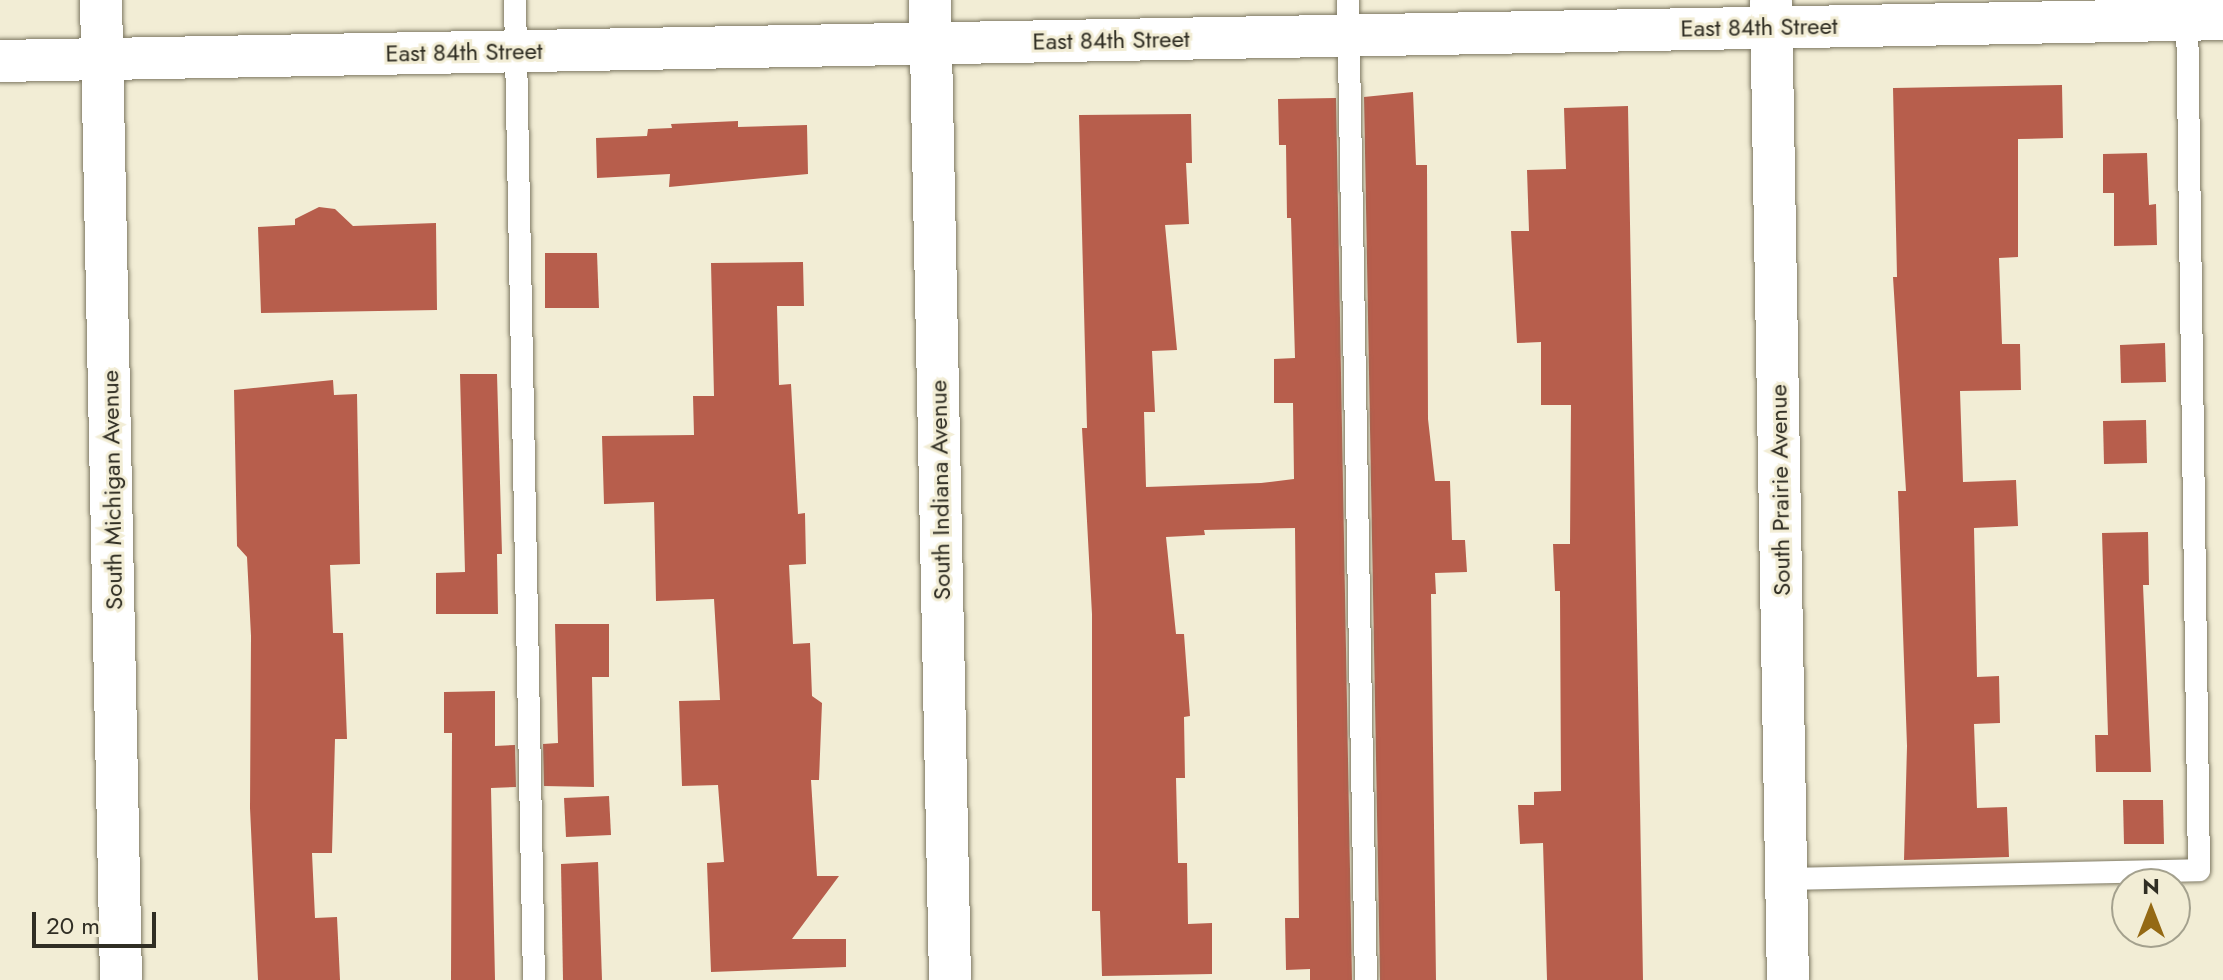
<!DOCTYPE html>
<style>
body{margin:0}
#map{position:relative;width:2223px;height:980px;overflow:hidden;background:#f2edd5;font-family:Jost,sans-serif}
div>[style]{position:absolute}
.building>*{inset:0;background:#b75e4c}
.roads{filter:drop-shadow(0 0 2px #7d7862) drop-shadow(0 0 2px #7d7862)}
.service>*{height:22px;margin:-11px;padding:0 11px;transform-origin:11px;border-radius:11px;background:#fff}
.minor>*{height:42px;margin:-21px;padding:0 21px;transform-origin:21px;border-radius:21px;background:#fff}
span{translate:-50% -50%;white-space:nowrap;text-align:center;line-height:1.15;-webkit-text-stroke:6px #f2edd5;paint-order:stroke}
.street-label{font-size:24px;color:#302e24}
.north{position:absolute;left:2111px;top:868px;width:80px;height:80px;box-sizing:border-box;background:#f2edd5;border:2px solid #a4a18e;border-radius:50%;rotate:0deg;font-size:22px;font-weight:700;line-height:32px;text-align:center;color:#302e24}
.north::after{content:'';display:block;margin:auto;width:28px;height:36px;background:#946914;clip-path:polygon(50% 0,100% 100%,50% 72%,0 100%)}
.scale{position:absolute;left:32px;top:912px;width:124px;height:36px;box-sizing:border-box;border:4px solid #302e24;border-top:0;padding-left:10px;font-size:24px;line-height:28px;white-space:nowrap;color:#302e24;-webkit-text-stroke:6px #f2edd5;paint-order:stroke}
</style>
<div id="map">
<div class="building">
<i style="clip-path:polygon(2062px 85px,2063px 138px,2018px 139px,2018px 257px,1999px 258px,2002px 344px,2020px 344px,2021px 390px,1960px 391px,1963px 482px,2016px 480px,2018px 526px,1974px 528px,1977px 677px,1999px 676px,2000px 723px,1974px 724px,1977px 808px,2007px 807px,2009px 857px,1904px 860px,1907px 746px,1898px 491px,1906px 491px,1893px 277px,1897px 277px,1893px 88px)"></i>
<i style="clip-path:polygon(1413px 92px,1416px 165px,1427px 165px,1428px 419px,1435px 481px,1450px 481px,1452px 540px,1465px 540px,1467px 572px,1435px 573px,1436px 594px,1431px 594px,1436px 980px,1380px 980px,1364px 97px)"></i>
<i style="clip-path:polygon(1336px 98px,1352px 980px,1310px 980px,1310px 969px,1286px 970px,1285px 918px,1299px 918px,1295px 528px,1204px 530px,1205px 535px,1166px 537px,1176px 634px,1184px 634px,1190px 716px,1184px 717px,1185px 778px,1176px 778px,1178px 863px,1187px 863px,1188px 924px,1212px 923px,1212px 974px,1102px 976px,1100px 911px,1092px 911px,1092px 614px,1082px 428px,1087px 428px,1079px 115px,1191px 114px,1192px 163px,1186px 163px,1189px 224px,1165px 225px,1177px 350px,1152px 351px,1155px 412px,1144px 412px,1146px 487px,1261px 483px,1294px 479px,1293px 403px,1274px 403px,1274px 359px,1295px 358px,1291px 218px,1287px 218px,1286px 145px,1279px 145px,1278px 99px)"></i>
<i style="clip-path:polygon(1628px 106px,1643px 980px,1547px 980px,1543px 843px,1520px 844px,1518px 805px,1534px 805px,1534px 792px,1561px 791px,1560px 591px,1555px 591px,1553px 544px,1570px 544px,1571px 405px,1541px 405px,1541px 342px,1517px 343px,1511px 231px,1529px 231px,1527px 170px,1566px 169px,1564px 108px)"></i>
<i style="clip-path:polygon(738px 121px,738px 127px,807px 125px,808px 174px,669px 187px,670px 174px,597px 178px,596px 138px,647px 136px,648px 129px,672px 128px,671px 124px)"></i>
<i style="clip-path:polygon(2147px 153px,2149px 205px,2156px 204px,2157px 245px,2114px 246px,2114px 193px,2103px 193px,2103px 154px)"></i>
<i style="clip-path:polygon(319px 207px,335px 209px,353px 226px,436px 223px,437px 310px,261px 313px,258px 227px,295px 225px,295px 219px)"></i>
<i style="clip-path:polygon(545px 253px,597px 253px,599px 308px,545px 308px)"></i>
<i style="clip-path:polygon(803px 262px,804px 306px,777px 306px,779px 385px,791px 384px,798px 514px,805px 513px,806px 564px,789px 565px,793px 644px,810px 643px,812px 696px,822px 703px,819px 780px,811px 780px,817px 876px,839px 876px,792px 939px,846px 939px,846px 967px,711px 972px,707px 863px,724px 862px,718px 785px,682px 786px,679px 701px,720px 700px,714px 599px,656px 601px,654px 502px,604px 504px,602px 436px,694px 435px,693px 396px,714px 396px,711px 263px)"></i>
<i style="clip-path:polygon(2165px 343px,2166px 382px,2121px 383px,2120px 345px)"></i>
<i style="clip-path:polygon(460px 374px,497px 374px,502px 554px,497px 554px,498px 614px,436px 614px,436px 573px,465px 572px)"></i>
<i style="clip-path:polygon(333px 380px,334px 395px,357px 394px,360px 564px,330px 565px,333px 633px,343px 633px,347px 739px,335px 739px,332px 853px,312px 853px,315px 918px,337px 917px,340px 980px,258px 980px,250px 808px,251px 636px,247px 557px,237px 546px,234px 390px)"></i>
<i style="clip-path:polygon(2146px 420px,2147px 463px,2104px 464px,2103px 421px)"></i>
<i style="clip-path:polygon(2148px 532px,2149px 585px,2143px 585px,2151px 772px,2096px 772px,2095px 735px,2108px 735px,2102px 533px)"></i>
<i style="clip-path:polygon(555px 624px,609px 624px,609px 677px,592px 677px,594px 787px,544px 786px,543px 744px,558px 743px)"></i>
<i style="clip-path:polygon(495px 691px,495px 746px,515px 745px,516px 787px,491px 788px,495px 980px,451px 980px,452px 733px,444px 733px,444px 692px)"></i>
<i style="clip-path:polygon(609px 796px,611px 835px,566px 837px,564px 798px)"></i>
<i style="clip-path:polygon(2123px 800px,2163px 800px,2164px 844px,2124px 844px)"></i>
<i style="clip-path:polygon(598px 862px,602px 980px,563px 980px,561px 864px)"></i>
</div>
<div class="roads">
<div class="service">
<i style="left:515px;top:0;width:980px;rotate:88.89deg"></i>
<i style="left:1348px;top:0;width:980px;rotate:88.95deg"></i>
<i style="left:1786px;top:879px;width:413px;rotate:-1.2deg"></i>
<i style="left:2199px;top:870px;width:857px;rotate:-90.8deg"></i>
</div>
<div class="minor">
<i style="left:101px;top:0;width:980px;rotate:88.83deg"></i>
<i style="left:930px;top:0;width:980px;rotate:88.83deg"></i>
<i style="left:1771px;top:1px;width:979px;rotate:89.01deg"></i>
<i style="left:0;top:61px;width:2223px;rotate:-1.08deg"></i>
</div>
</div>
<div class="street-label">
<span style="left:1759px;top:27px;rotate:-1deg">East 84th Street</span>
<span style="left:1111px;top:40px;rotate:-1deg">East 84th Street</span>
<span style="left:464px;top:52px;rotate:-1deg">East 84th Street</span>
<span style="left:112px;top:490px;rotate:-91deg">South Michigan Avenue</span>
<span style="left:940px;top:490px;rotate:-91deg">South Indiana Avenue</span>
<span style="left:1780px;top:490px;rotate:-91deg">South Prairie Avenue</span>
</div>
<div class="north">N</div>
<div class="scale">20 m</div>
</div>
